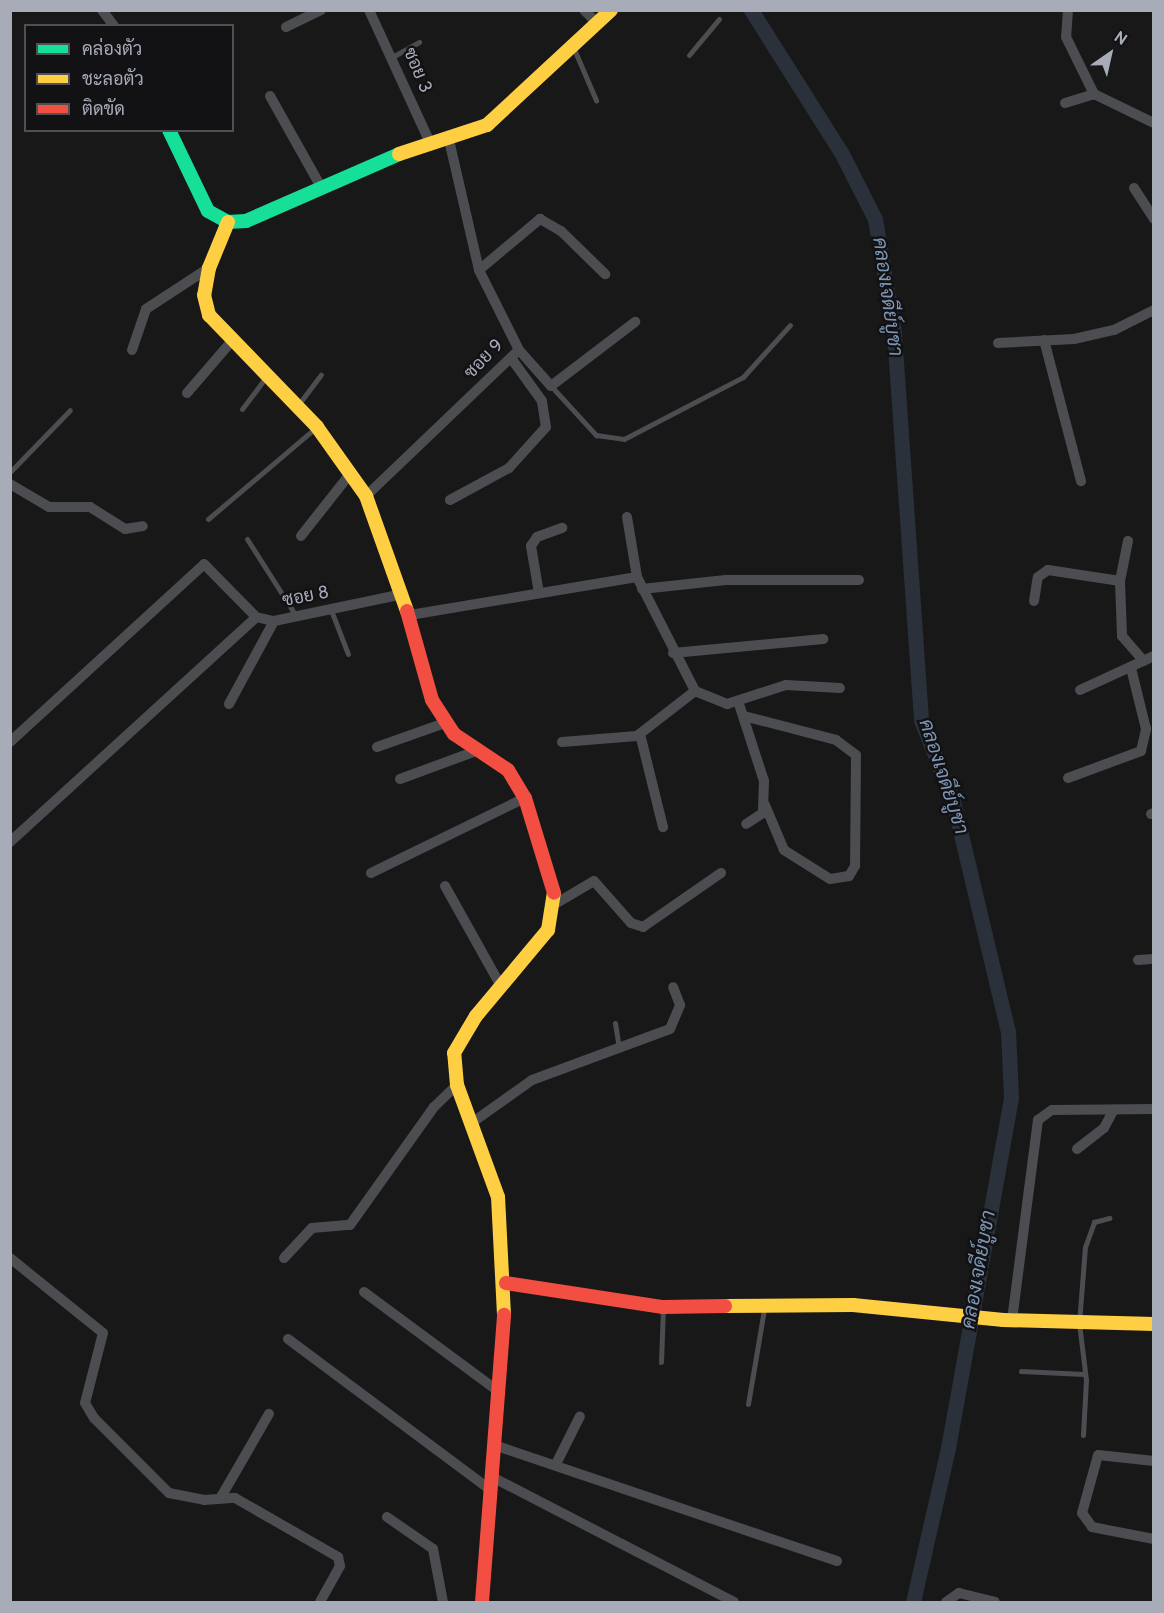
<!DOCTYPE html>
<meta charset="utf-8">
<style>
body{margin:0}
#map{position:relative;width:1164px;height:1613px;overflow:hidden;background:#181818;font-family:Overpass,Sarabun,sans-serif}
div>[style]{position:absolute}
.canal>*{height:15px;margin:-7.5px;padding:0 7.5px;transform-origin:7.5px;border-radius:7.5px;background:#2a313b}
.lane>*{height:5px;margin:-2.5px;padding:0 2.5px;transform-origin:2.5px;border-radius:2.5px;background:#4c4d51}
.street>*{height:10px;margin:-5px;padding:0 5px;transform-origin:5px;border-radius:5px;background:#4c4d51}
.fast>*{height:14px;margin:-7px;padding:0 7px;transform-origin:7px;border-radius:7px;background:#16e098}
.slow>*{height:14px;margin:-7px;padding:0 7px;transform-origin:7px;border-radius:7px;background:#ffcf43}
.jam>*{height:14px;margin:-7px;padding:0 7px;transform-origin:7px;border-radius:7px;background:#f24e42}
span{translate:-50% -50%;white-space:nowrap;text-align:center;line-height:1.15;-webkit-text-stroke:5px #121214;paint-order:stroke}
.street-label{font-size:18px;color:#a8acb9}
.water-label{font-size:20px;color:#7e96b5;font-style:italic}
.frame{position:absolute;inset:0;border:12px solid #a8acb9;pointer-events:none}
.legend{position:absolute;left:24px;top:24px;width:210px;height:108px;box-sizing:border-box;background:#121214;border:2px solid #4e5056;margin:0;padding:8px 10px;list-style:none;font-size:18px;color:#a8acb9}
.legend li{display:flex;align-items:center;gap:12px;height:30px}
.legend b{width:30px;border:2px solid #4e5056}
.north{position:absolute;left:1080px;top:24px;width:60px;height:60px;-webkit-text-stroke:4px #121214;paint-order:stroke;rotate:34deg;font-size:16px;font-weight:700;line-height:24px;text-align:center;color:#a8acb9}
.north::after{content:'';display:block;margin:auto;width:21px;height:27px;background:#a8acb9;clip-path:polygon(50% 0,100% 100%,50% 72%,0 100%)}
</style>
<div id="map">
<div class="canal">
<i style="left:751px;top:10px;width:170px;rotate:57.7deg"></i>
<i style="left:842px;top:154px;width:73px;rotate:63.1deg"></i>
<i style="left:875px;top:219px;width:116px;rotate:80.5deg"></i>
<i style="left:894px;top:333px;width:388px;rotate:86deg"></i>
<i style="left:921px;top:720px;width:87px;rotate:68.4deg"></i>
<i style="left:953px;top:801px;width:236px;rotate:76.6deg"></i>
<i style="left:1008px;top:1031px;width:67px;rotate:87.4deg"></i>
<i style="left:1011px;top:1098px;width:356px;rotate:100.2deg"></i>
<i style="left:948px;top:1448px;width:158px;rotate:102.8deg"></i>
</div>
<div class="lane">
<i style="left:574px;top:49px;width:56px;rotate:66.7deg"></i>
<i style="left:689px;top:55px;width:47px;rotate:-50.2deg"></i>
<i style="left:392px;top:57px;width:31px;rotate:-29deg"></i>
<i style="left:551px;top:386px;width:67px;rotate:47.4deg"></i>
<i style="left:596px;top:435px;width:28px;rotate:8deg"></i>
<i style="left:624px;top:439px;width:134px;rotate:-27.5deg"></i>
<i style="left:743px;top:377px;width:70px;rotate:-47.9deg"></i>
<i style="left:298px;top:405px;width:38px;rotate:-53deg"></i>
<i style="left:242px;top:409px;width:40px;rotate:-53deg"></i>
<i style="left:10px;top:472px;width:86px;rotate:-45.9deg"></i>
<i style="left:208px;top:519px;width:139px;rotate:-40.3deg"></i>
<i style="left:247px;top:539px;width:91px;rotate:57.5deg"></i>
<i style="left:331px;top:610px;width:47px;rotate:68.9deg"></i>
<i style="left:615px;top:1023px;width:24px;rotate:81deg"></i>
<i style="left:661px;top:1362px;width:54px;rotate:-87.9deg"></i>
<i style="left:1021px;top:1371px;width:63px;rotate:2.7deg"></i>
<i style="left:748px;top:1404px;width:96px;rotate:-80.4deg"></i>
<i style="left:1083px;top:1435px;width:55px;rotate:-86.9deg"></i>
<i style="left:1086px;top:1380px;width:57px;rotate:-97deg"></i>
<i style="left:1079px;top:1323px;width:76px;rotate:-85.5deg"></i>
<i style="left:1085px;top:1247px;width:27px;rotate:-70deg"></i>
<i style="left:1094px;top:1222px;width:16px;rotate:-15deg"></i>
</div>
<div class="street">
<i style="left:102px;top:10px;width:20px;rotate:53deg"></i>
<i style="left:369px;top:10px;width:149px;rotate:65.3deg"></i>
<i style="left:584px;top:10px;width:18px;rotate:45deg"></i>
<i style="left:1068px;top:10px;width:27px;rotate:94deg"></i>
<i style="left:1066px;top:37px;width:64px;rotate:63.8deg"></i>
<i style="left:1094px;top:94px;width:67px;rotate:25.8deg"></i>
<i style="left:286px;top:27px;width:39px;rotate:-26deg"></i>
<i style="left:270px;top:96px;width:104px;rotate:60.7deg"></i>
<i style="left:1065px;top:103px;width:30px;rotate:-17deg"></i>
<i style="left:1134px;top:188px;width:37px;rotate:57deg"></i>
<i style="left:479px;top:270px;width:80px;rotate:-39.9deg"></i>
<i style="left:540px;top:219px;width:24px;rotate:30deg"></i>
<i style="left:561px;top:231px;width:62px;rotate:44.3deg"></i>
<i style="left:1044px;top:340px;width:146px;rotate:75.3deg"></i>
<i style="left:998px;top:343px;width:76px;rotate:-3deg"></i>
<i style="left:1074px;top:339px;width:41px;rotate:-12.7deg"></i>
<i style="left:1114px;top:330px;width:45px;rotate:-26.6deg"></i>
<i style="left:132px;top:350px;width:43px;rotate:-71.1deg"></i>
<i style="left:146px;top:309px;width:75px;rotate:-33.1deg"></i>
<i style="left:519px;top:350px;width:48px;rotate:48.4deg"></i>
<i style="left:551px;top:386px;width:106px;rotate:-37.3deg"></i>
<i style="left:187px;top:393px;width:67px;rotate:-49.2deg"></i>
<i style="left:10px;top:484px;width:45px;rotate:30.5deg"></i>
<i style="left:49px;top:507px;width:41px"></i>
<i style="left:90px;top:507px;width:41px;rotate:32.2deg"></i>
<i style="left:125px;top:529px;width:18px;rotate:-9deg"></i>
<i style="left:366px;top:496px;width:211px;rotate:-43.7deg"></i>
<i style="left:519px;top:350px;width:89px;rotate:-116.6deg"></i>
<i style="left:479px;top:270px;width:133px;rotate:-103deg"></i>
<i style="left:450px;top:500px;width:67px;rotate:-28.5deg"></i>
<i style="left:509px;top:468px;width:55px;rotate:-47.9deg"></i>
<i style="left:546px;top:427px;width:26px;rotate:-99deg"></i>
<i style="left:542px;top:401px;width:53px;rotate:-125.8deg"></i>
<i style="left:627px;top:517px;width:61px;rotate:80.5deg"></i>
<i style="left:637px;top:577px;width:128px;rotate:63deg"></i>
<i style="left:695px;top:691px;width:35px;rotate:22deg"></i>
<i style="left:727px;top:704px;width:62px;rotate:-17.9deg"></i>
<i style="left:786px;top:685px;width:54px;rotate:3.2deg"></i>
<i style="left:301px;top:536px;width:79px;rotate:-51.7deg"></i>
<i style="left:1120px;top:581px;width:41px;rotate:-78.7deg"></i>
<i style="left:642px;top:589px;width:84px;rotate:-6.1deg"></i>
<i style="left:726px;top:580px;width:133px"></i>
<i style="left:539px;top:593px;width:48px;rotate:-99.7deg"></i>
<i style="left:531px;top:546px;width:11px;rotate:-56deg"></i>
<i style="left:537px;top:537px;width:27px;rotate:-20deg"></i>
<i style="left:1034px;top:601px;width:24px;rotate:-81deg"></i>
<i style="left:1038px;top:577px;width:12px;rotate:-35deg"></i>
<i style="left:1048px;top:570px;width:73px;rotate:8.7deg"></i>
<i style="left:1120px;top:581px;width:55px;rotate:87.9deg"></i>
<i style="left:1122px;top:636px;width:33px;rotate:49deg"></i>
<i style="left:410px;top:615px;width:230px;rotate:-9.5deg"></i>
<i style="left:673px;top:653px;width:151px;rotate:-5.3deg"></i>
<i style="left:1080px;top:690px;width:81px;rotate:-24.7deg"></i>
<i style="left:738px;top:701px;width:84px;rotate:72deg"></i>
<i style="left:764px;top:781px;width:32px;rotate:92deg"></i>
<i style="left:763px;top:813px;width:20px;rotate:147deg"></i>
<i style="left:229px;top:704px;width:94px;rotate:-61.5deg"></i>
<i style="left:274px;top:621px;width:132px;rotate:-11.8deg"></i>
<i style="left:744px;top:716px;width:95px;rotate:14.6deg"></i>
<i style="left:836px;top:740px;width:25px;rotate:37deg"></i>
<i style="left:856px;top:755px;width:111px;rotate:90.5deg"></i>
<i style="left:855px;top:866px;width:12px;rotate:121deg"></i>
<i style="left:849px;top:876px;width:19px;rotate:171deg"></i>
<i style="left:830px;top:879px;width:54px;rotate:-147.8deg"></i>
<i style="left:784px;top:850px;width:49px;rotate:-112.9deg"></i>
<i style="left:640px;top:734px;width:96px;rotate:76.1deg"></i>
<i style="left:10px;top:742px;width:263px;rotate:-42.5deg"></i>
<i style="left:204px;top:564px;width:74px;rotate:45.5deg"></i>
<i style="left:256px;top:617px;width:18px;rotate:13deg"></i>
<i style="left:562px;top:742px;width:75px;rotate:-4.6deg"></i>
<i style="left:637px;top:736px;width:73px;rotate:-37.8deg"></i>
<i style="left:377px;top:747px;width:72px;rotate:-19.4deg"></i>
<i style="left:1068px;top:778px;width:78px;rotate:-20.3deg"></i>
<i style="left:1141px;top:751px;width:23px;rotate:-77deg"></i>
<i style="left:1146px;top:729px;width:63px;rotate:-103.8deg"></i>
<i style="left:400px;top:779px;width:84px;rotate:-20.2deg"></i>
<i style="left:1151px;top:814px;width:3px;rotate:-18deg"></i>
<i style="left:10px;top:842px;width:333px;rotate:-42.4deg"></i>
<i style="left:371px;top:873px;width:171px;rotate:-26deg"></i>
<i style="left:445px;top:886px;width:115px;rotate:60.8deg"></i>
<i style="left:555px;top:904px;width:45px;rotate:-30.5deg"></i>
<i style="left:594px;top:881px;width:56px;rotate:48.6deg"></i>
<i style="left:631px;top:923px;width:13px;rotate:18deg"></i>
<i style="left:643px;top:927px;width:95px;rotate:-34.7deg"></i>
<i style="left:1138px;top:960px;width:16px;rotate:-4deg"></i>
<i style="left:473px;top:1122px;width:72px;rotate:-35.4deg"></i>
<i style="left:532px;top:1080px;width:147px;rotate:-20.3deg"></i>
<i style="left:670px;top:1029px;width:26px;rotate:-67deg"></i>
<i style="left:680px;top:1005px;width:19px;rotate:-111deg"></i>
<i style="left:1077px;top:1149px;width:34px;rotate:-38deg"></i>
<i style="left:1104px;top:1128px;width:21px;rotate:-62deg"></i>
<i style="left:10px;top:1258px;width:119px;rotate:38.9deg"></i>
<i style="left:103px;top:1333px;width:72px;rotate:104.4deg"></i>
<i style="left:85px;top:1403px;width:17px;rotate:59deg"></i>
<i style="left:94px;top:1418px;width:106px;rotate:45deg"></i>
<i style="left:169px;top:1493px;width:36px;rotate:11deg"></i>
<i style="left:204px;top:1500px;width:31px;rotate:-4deg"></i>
<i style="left:235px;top:1498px;width:119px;rotate:29.8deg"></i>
<i style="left:338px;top:1557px;width:9px;rotate:77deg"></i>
<i style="left:340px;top:1566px;width:41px;rotate:119.1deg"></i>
<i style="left:284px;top:1258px;width:41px;rotate:-47deg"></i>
<i style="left:312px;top:1228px;width:38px;rotate:-5deg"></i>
<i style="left:350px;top:1225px;width:145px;rotate:-54.6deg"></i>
<i style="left:434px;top:1107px;width:32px;rotate:-44deg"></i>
<i style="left:364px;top:1292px;width:167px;rotate:36.5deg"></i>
<i style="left:1012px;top:1320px;width:202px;rotate:-82.6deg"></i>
<i style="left:1038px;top:1120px;width:17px;rotate:-36deg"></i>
<i style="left:1052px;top:1110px;width:102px;rotate:-0.6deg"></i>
<i style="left:288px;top:1339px;width:254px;rotate:36.7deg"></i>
<i style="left:497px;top:1446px;width:359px;rotate:18.7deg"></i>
<i style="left:1154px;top:1461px;width:56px;rotate:-173.9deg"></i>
<i style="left:1098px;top:1455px;width:60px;rotate:105.4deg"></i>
<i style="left:1082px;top:1513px;width:17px;rotate:54deg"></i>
<i style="left:1092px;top:1527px;width:63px;rotate:11deg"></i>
<i style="left:557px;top:1462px;width:51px;rotate:-63.4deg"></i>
<i style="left:494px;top:1478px;width:270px;rotate:27.3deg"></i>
<i style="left:221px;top:1497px;width:96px;rotate:-60deg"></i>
<i style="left:387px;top:1517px;width:56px;rotate:34.8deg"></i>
<i style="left:433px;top:1549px;width:54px;rotate:79.3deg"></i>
<i style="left:946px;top:1602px;width:16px;rotate:-35deg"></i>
<i style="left:959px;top:1593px;width:37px;rotate:14deg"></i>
</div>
<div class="fast">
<i style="left:169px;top:130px;width:90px;rotate:64.3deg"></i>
<i style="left:208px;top:211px;width:23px;rotate:29deg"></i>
<i style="left:228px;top:222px;width:18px;rotate:-3deg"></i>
<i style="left:246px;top:221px;width:167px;rotate:-23.6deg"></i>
</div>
<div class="slow">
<i style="left:399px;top:154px;width:93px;rotate:-18.2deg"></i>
<i style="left:487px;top:125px;width:169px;rotate:-42.8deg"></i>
<i style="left:228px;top:222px;width:50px;rotate:112.4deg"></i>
<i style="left:209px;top:268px;width:27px;rotate:100deg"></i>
<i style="left:204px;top:295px;width:21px;rotate:76deg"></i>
<i style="left:209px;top:315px;width:156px;rotate:46deg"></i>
<i style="left:317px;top:427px;width:85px;rotate:54.6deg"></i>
<i style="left:366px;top:496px;width:122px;rotate:70.4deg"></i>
<i style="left:725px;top:1306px;width:128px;rotate:-0.4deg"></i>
<i style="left:853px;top:1305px;width:151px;rotate:5.7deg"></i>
<i style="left:1003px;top:1320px;width:151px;rotate:1.5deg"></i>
<i style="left:504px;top:1315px;width:118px;rotate:-92.9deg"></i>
<i style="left:498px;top:1197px;width:119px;rotate:-110.1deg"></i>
<i style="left:457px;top:1085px;width:32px;rotate:-95deg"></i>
<i style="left:454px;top:1053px;width:43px;rotate:-59.3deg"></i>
<i style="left:476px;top:1016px;width:112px;rotate:-50.1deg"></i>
<i style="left:548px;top:930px;width:37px;rotate:-81deg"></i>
</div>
<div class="jam">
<i style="left:407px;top:611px;width:92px;rotate:74.3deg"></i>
<i style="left:432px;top:700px;width:40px;rotate:57.1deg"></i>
<i style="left:454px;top:734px;width:65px;rotate:33.7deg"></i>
<i style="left:508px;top:770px;width:33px;rotate:59deg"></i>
<i style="left:525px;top:798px;width:99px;rotate:73deg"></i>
<i style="left:506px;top:1283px;width:159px;rotate:8.7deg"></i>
<i style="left:663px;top:1307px;width:62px;rotate:-0.9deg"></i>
<i style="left:482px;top:1602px;width:288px;rotate:-85.6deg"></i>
</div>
<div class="street-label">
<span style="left:416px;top:71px;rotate:67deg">ซอย 3</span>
<span style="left:485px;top:360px;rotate:-46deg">ซอย 9</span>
<span style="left:306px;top:598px;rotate:-11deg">ซอย 8</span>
</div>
<div class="water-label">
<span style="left:886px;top:297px;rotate:82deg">คลองเจดีย์บูชา</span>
<span style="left:942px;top:777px;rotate:72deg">คลองเจดีย์บูชา</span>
<span style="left:980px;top:1270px;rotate:-80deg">คลองเจดีย์บูชา</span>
</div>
<div class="frame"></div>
<ul class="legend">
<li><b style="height:8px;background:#16e098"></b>คล่องตัว</li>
<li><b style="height:8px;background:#ffcf43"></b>ชะลอตัว</li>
<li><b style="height:8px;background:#f24e42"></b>ติดขัด</li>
</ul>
<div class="north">N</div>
</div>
